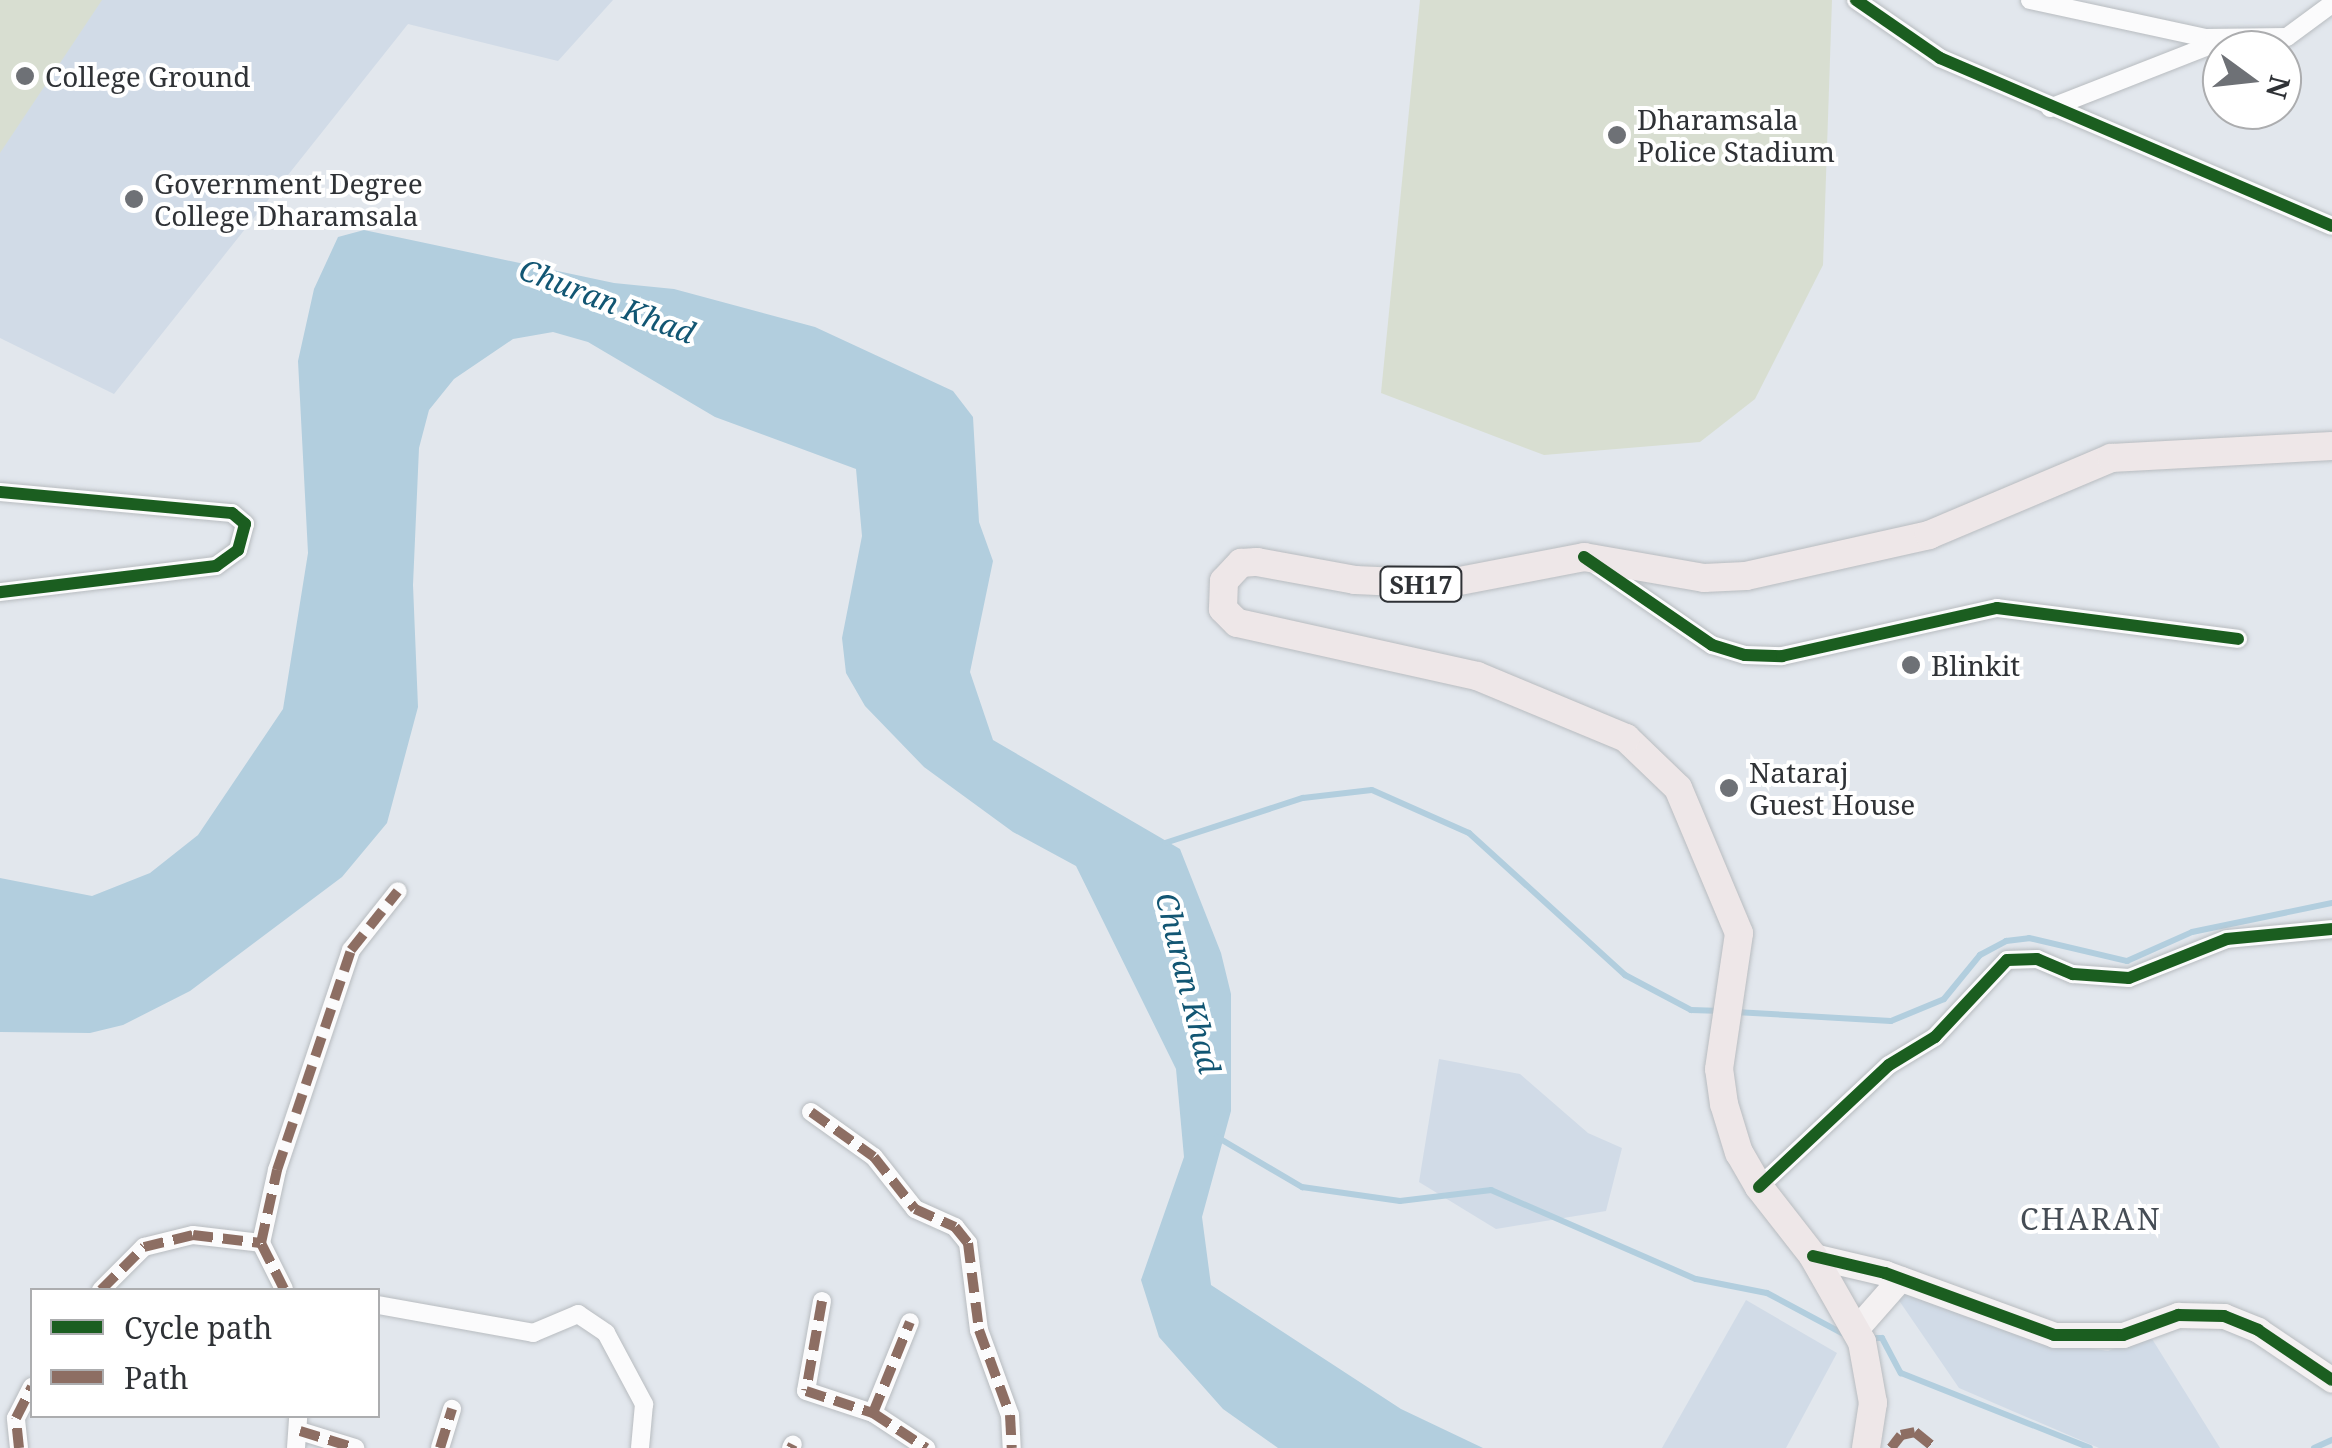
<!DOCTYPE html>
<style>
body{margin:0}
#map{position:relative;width:2332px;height:1448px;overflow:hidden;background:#e2e7ed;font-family:"Noto Serif",serif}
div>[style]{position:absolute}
.built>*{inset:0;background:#d1dbe7}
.green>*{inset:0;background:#d8ded1}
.water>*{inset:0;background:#b2cede}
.stream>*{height:6px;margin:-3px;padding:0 3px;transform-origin:3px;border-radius:3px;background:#b2cede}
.roads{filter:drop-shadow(0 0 2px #b8bcc0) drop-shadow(0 0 2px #b8bcc0)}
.street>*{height:18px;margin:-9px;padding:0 9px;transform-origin:9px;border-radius:9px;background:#fbfbfc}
.secondary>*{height:25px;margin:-12.5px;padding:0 12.5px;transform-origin:12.5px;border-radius:12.5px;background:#f4f1f2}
.primary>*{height:28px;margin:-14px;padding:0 14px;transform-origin:14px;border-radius:14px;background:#eee7e8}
.quiet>*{height:10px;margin-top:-5px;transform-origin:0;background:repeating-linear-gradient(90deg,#8d6e63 0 20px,transparent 0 30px)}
.cycleway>*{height:12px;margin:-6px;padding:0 6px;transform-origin:6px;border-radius:6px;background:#1b5e20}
.dots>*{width:28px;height:28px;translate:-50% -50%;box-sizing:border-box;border:5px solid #fff;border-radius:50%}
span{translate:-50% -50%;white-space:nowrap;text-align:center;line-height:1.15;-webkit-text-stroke:8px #fff;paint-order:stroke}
.shield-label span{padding:2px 8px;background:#fff;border:2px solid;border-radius:8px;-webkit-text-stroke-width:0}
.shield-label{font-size:25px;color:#2f3236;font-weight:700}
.poi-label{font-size:28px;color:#2f3236}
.left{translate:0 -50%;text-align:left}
.water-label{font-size:30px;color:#125673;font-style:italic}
.neighbourhood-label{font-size:30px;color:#464d55;letter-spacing:2.5px}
.legend{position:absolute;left:30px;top:1288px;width:350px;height:130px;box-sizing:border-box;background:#fff;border:2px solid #acadaf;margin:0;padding:12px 18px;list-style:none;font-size:30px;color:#2f3236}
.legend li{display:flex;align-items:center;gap:20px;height:50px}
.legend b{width:50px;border:2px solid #acadaf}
.north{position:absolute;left:2202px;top:30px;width:100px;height:100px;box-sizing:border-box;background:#fff;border:2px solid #acadaf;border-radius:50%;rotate:105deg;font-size:28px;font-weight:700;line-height:40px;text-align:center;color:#2f3236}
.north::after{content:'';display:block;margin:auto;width:35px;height:45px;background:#6e7176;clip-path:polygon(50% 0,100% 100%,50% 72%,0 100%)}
</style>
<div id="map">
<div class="built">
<i style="clip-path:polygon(0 0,613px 0,558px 61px,408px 24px,114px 394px,0 338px)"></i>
<i style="clip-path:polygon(1439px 1059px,1520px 1074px,1588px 1133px,1622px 1148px,1606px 1211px,1496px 1229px,1419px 1182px)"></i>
<i style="clip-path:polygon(1887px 1283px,2035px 1340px,2108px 1351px,2149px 1334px,2220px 1448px,2099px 1448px,1959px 1388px)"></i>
<i style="clip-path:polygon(1746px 1300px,1837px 1353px,1786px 1448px,1662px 1448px)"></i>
</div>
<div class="green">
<i style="clip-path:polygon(0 0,102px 0,0 153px)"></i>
<i style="clip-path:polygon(1420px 0,1832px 0,1823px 265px,1755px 399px,1700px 442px,1544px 455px,1381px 393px)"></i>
</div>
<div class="water">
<i style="clip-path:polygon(364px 230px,614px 283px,674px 289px,815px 327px,953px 391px,973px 417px,979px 522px,993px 561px,970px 672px,993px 740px,1180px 849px,1221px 953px,1231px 994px,1231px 1111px,1202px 1217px,1211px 1285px,1401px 1409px,1483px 1448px,1278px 1448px,1223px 1409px,1159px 1337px,1141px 1280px,1184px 1157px,1176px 1069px,1076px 866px,1013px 832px,924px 767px,865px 706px,846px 673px,842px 638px,862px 536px,856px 469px,715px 417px,588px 342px,553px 332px,513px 339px,454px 379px,429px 410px,419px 448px,413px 585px,418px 707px,387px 823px,342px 877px,190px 991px,123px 1025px,90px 1033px,0 1032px,0 878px,92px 896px,150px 873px,198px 835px,283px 709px,308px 553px,298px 361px,314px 289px,338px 237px)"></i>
</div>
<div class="stream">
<i style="left:1165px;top:843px;width:145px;rotate:-18.1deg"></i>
<i style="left:1303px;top:798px;width:69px;rotate:-6.6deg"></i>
<i style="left:1372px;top:790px;width:106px;rotate:23.9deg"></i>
<i style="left:1469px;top:833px;width:211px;rotate:42.3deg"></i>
<i style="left:1625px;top:975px;width:75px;rotate:27.9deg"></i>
<i style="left:1691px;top:1010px;width:31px;rotate:2deg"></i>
<i style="left:1735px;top:1012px;width:156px;rotate:3.3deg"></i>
<i style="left:1891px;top:1021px;width:57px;rotate:-22.5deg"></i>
<i style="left:1944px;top:999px;width:57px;rotate:-50.7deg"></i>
<i style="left:1980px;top:955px;width:30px;rotate:-28deg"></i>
<i style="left:2006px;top:941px;width:23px;rotate:-7deg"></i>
<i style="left:2029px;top:938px;width:101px;rotate:13.2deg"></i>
<i style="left:2127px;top:961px;width:71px;rotate:-24deg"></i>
<i style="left:2192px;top:932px;width:143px;rotate:-11.7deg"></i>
<i style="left:1217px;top:1137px;width:99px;rotate:30.5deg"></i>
<i style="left:1302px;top:1187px;width:99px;rotate:8.1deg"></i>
<i style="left:1400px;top:1201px;width:92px;rotate:-6.9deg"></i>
<i style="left:1491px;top:1190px;width:223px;rotate:23.5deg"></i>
<i style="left:1696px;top:1279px;width:72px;rotate:11.2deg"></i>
<i style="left:1767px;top:1293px;width:93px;rotate:28.2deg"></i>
<i style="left:1871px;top:1338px;width:11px"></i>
<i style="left:1882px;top:1338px;width:40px;rotate:62deg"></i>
<i style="left:1901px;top:1373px;width:203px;rotate:21.6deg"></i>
<i style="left:2314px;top:1448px;width:20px;rotate:-24deg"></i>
</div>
<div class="roads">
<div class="street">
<i style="left:1856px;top:0;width:102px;rotate:34.6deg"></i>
<i style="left:1940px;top:58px;width:426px;rotate:23.2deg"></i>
<i style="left:2030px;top:0;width:180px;rotate:12.2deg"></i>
<i style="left:2206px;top:38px;width:81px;rotate:-0.7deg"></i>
<i style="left:2287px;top:37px;width:56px;rotate:-36.3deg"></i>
<i style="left:2050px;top:108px;width:184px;rotate:-21.4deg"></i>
<i style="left:0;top:492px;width:233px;rotate:5.2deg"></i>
<i style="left:232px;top:513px;width:17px;rotate:40deg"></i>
<i style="left:245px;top:524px;width:27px;rotate:105deg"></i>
<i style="left:238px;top:550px;width:27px;rotate:144deg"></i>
<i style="left:216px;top:566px;width:218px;rotate:173.1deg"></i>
<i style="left:1593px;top:563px;width:145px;rotate:34.6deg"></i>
<i style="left:1712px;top:645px;width:34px;rotate:17deg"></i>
<i style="left:1745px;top:655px;width:37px;rotate:2deg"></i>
<i style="left:1782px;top:656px;width:220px;rotate:-12.6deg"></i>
<i style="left:1997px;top:608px;width:243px;rotate:7.3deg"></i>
<i style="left:811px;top:1112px;width:77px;rotate:35.5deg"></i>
<i style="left:874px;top:1157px;width:66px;rotate:51.7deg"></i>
<i style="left:915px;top:1209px;width:44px;rotate:24.2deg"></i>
<i style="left:955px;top:1227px;width:21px;rotate:51deg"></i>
<i style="left:968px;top:1243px;width:88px;rotate:82.8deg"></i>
<i style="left:979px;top:1330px;width:90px;rotate:70deg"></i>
<i style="left:1010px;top:1415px;width:33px;rotate:87deg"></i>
<i style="left:1759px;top:1187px;width:178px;rotate:-43.2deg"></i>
<i style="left:1889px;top:1065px;width:54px;rotate:-31.3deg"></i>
<i style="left:1935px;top:1037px;width:105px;rotate:-46.9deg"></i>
<i style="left:2007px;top:960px;width:30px;rotate:-2deg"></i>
<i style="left:2037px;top:959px;width:39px;rotate:23deg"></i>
<i style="left:2073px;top:974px;width:56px;rotate:4.1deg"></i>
<i style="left:2129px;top:978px;width:105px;rotate:-21.7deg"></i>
<i style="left:2227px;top:939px;width:105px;rotate:-5.4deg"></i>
<i style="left:284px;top:1289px;width:51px;rotate:-116.6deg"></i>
<i style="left:261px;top:1243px;width:75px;rotate:-77.6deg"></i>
<i style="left:277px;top:1170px;width:232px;rotate:-71.4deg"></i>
<i style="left:351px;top:950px;width:75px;rotate:-51.5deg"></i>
<i style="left:101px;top:1290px;width:61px;rotate:-45deg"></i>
<i style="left:144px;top:1247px;width:50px;rotate:-13.8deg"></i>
<i style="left:193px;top:1235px;width:68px;rotate:6.7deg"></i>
<i style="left:822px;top:1301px;width:91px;rotate:100.1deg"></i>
<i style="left:806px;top:1391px;width:71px;rotate:18.2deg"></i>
<i style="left:873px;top:1413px;width:64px;rotate:33.4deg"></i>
<i style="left:378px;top:1305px;width:158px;rotate:10.2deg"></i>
<i style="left:533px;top:1333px;width:49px;rotate:-22.9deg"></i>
<i style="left:578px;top:1314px;width:34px;rotate:34deg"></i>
<i style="left:606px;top:1333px;width:81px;rotate:61.8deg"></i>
<i style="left:644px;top:1404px;width:44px;rotate:95.2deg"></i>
<i style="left:873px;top:1413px;width:98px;rotate:-67.9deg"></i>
<i style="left:300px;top:1431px;width:58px;rotate:17.2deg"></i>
<i style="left:19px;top:1448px;width:30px;rotate:-96deg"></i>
<i style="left:16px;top:1418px;width:35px;rotate:-63deg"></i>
<i style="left:296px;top:1448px;width:32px;rotate:-86deg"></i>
<i style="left:440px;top:1448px;width:41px;rotate:-72.9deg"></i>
<i style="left:791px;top:1448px;width:4px;rotate:-63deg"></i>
</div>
<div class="secondary">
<i style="left:1813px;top:1256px;width:74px;rotate:13.3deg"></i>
<i style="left:1885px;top:1273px;width:180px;rotate:20.1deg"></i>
<i style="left:2054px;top:1335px;width:69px"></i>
<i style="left:2123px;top:1335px;width:59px;rotate:-20deg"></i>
<i style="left:2178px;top:1315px;width:46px;rotate:1.2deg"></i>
<i style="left:2224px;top:1316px;width:37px;rotate:22deg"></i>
<i style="left:2258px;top:1330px;width:89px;rotate:34deg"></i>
<i style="left:1856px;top:1329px;width:67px;rotate:-48.7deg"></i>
</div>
<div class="primary">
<i style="left:1866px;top:1448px;width:46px;rotate:-81.2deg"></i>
<i style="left:1873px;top:1403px;width:62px;rotate:-100.2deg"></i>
<i style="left:1862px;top:1342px;width:99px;rotate:-119.7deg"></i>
<i style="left:1813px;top:1256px;width:88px;rotate:-128deg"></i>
<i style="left:1759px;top:1187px;width:39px;rotate:-120deg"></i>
<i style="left:1739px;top:1153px;width:51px;rotate:-107deg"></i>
<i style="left:1724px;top:1104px;width:35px;rotate:-98deg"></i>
<i style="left:1719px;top:1069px;width:137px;rotate:-81.6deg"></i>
<i style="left:1739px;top:933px;width:157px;rotate:-112.8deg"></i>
<i style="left:1678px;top:788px;width:72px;rotate:-136.1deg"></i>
<i style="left:1626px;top:738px;width:161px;rotate:-157.4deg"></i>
<i style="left:1477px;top:676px;width:246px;rotate:-167.5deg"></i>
<i style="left:1237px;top:623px;width:20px;rotate:-135deg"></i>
<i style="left:1223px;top:609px;width:28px;rotate:-88deg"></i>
<i style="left:1224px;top:581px;width:25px;rotate:-47deg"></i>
<i style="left:1241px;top:563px;width:16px;rotate:-4deg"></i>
<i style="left:1257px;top:562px;width:100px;rotate:10.4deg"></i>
<i style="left:1355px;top:580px;width:89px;rotate:2.6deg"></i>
<i style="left:1444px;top:584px;width:143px;rotate:-10.9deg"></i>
<i style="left:1584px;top:557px;width:122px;rotate:9.9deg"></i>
<i style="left:1704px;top:578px;width:42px;rotate:-2.7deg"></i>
<i style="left:1746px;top:576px;width:188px;rotate:-12.6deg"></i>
<i style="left:1929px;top:535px;width:198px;rotate:-22.9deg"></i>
<i style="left:2111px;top:458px;width:221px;rotate:-3.1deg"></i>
</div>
</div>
<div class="quiet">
<i style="left:811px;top:1112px;width:77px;rotate:35.5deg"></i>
<i style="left:874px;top:1157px;width:66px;rotate:51.7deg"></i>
<i style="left:915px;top:1209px;width:44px;rotate:24.2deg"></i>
<i style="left:955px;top:1227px;width:21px;rotate:51deg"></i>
<i style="left:968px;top:1243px;width:88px;rotate:82.8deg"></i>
<i style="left:979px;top:1330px;width:90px;rotate:70deg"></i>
<i style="left:1010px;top:1415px;width:33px;rotate:87deg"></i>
<i style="left:284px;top:1289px;width:51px;rotate:-116.6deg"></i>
<i style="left:261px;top:1243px;width:75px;rotate:-77.6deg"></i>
<i style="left:277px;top:1170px;width:232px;rotate:-71.4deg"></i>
<i style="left:351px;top:950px;width:75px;rotate:-51.5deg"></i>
<i style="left:101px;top:1290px;width:61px;rotate:-45deg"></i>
<i style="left:144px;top:1247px;width:50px;rotate:-13.8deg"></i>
<i style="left:193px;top:1235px;width:68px;rotate:6.7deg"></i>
<i style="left:822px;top:1301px;width:91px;rotate:100.1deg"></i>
<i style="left:806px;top:1391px;width:71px;rotate:18.2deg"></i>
<i style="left:873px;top:1413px;width:64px;rotate:33.4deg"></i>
<i style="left:873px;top:1413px;width:98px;rotate:-67.9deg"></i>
<i style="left:300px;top:1431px;width:58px;rotate:17.2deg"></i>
<i style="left:19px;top:1448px;width:30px;rotate:-96deg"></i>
<i style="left:16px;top:1418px;width:35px;rotate:-63deg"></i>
<i style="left:440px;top:1448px;width:41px;rotate:-72.9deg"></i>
<i style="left:791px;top:1448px;width:4px;rotate:-63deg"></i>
<i style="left:1891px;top:1448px;width:16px;rotate:-52deg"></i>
<i style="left:1901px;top:1435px;width:14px;rotate:-12deg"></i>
<i style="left:1915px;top:1432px;width:26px;rotate:39deg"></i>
</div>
<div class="cycleway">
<i style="left:1856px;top:0;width:102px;rotate:34.6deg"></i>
<i style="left:1940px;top:58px;width:426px;rotate:23.2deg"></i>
<i style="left:0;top:492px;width:233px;rotate:5.2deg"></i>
<i style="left:232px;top:513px;width:17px;rotate:40deg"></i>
<i style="left:245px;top:524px;width:27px;rotate:105deg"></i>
<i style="left:238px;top:550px;width:27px;rotate:144deg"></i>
<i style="left:216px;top:566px;width:218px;rotate:173.1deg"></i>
<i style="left:1584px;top:557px;width:155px;rotate:34.5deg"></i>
<i style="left:1712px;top:645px;width:34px;rotate:17deg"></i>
<i style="left:1745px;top:655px;width:37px;rotate:2deg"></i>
<i style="left:1782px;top:656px;width:220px;rotate:-12.6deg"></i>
<i style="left:1997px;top:608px;width:243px;rotate:7.3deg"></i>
<i style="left:1759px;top:1187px;width:178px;rotate:-43.2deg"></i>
<i style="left:1889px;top:1065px;width:54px;rotate:-31.3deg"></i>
<i style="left:1935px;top:1037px;width:105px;rotate:-46.9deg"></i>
<i style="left:2007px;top:960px;width:30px;rotate:-2deg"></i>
<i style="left:2037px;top:959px;width:39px;rotate:23deg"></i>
<i style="left:2073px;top:974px;width:56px;rotate:4.1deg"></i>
<i style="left:2129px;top:978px;width:105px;rotate:-21.7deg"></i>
<i style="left:2227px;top:939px;width:105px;rotate:-5.4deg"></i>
<i style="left:1813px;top:1256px;width:74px;rotate:13.3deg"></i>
<i style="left:1885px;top:1273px;width:180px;rotate:20.1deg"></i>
<i style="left:2054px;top:1335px;width:69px"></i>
<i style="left:2123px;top:1335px;width:59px;rotate:-20deg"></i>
<i style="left:2178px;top:1315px;width:46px;rotate:1.2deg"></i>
<i style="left:2224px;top:1316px;width:37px;rotate:22deg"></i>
<i style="left:2258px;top:1330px;width:89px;rotate:34deg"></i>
</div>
<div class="dots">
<i style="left:25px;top:76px;background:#6e7176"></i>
<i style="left:1617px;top:135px;background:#6e7176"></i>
<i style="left:134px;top:199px;background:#6e7176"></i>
<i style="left:1911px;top:665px;background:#6e7176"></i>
<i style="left:1729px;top:788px;background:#6e7176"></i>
</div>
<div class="shield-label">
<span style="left:1421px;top:584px">SH17</span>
</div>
<div class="poi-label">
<span class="left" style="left:45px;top:76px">College Ground</span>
<span class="left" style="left:1637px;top:135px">Dharamsala<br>Police Stadium</span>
<span class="left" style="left:154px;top:199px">Government Degree<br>College Dharamsala</span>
<span class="left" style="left:1931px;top:665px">Blinkit</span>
<span class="left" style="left:1749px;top:788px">Nataraj<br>Guest House</span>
</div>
<div class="water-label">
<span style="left:607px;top:301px;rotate:21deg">Churan Khad</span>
<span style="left:1188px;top:983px;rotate:76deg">Churan Khad</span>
</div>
<div class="neighbourhood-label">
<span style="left:2091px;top:1219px">CHARAN</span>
</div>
<ul class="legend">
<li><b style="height:12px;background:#1b5e20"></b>Cycle path</li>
<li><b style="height:12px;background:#8d6e63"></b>Path</li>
</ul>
<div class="north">N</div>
</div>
